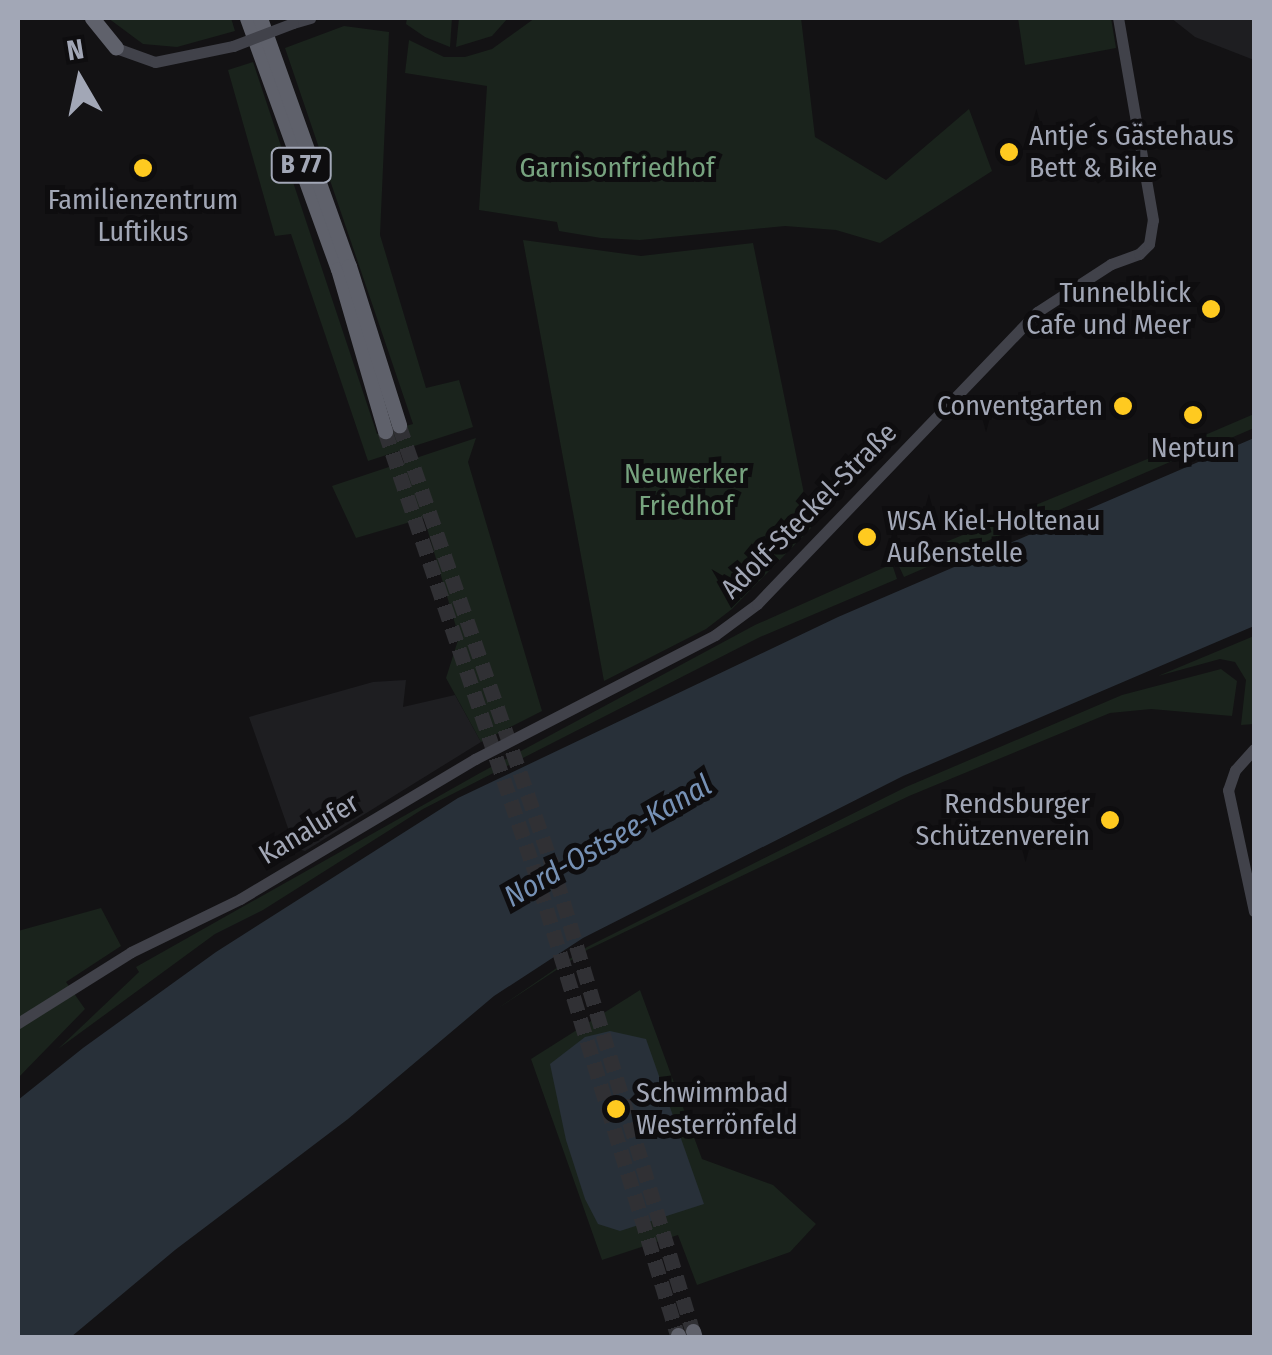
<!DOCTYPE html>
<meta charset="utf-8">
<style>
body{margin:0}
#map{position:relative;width:1272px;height:1355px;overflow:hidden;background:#131214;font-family:"Fira Sans Condensed",sans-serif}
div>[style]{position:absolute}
.built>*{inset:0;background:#1e1e21}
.green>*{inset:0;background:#1a231c}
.water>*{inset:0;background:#283039}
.highway-tunnel>*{height:15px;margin-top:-7.5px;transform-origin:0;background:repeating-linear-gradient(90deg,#303034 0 15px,transparent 0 23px)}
.secondary>*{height:11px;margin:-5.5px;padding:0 5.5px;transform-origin:5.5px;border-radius:5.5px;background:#41424a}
.highway>*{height:15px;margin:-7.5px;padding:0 7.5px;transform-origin:7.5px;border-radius:7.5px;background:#5f616b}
.secondary-bridge>*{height:11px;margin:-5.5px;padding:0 5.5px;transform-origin:5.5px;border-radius:5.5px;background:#41424a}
.dots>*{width:28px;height:28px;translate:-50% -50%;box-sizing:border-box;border:5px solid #0e0d0f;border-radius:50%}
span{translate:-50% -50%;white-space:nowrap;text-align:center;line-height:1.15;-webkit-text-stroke:10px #0e0d0f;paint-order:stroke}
.shield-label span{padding:2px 8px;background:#0e0d0f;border:2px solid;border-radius:8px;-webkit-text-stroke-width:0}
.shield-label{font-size:25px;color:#a2a7b6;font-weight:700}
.poi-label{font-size:28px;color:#a2a7b6}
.left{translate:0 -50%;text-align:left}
.right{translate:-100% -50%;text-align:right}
.park-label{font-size:28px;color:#77a37f}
.street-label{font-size:28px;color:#a2a7b6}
.water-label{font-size:30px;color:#7691b5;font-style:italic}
.frame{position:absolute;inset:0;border:20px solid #a2a7b6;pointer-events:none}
.north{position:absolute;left:30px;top:30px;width:100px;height:100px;-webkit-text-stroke:8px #0e0d0f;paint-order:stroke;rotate:351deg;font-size:28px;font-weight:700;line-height:40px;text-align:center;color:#a2a7b6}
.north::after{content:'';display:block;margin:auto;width:35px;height:45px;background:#a2a7b6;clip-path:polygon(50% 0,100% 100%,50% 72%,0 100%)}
</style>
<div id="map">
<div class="built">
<i style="clip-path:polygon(1171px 18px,1254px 18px,1254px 60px,1195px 37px)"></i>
<i style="clip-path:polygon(406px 680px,403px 707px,455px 695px,481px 742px,305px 851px,295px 848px,249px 717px,373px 682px)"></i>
</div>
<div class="green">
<i style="clip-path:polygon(108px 18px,231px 18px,235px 31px,177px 47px,143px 44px)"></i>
<i style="clip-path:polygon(407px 18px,452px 18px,450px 47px,425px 37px,406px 24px)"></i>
<i style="clip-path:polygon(459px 18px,508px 18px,492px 36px,456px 47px)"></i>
<i style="clip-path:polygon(535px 18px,801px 18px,815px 137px,886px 180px,969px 109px,992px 171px,880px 243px,836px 230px,785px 226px,640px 240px,601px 238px,559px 231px,557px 222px,479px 210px,487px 86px,405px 73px,409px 40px,444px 57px,465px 57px,492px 49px)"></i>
<i style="clip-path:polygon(1018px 18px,1111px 18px,1116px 48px,1025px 65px)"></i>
<i style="clip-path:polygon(344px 26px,389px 32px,380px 235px,426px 388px,459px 380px,473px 427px,368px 461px,291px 234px,275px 236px,228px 70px,253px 62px,377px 434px,413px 424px,285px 48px)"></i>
<i style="clip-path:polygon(523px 240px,641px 256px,753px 243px,811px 528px,732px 609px,706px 629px,604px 681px)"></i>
<i style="clip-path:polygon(1254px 414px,1254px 428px,1210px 447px,1205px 435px)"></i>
<i style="clip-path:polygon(476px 438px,468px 462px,542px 711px,481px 742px,446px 678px,459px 637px,424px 518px,356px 538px,332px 486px)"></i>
<i style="clip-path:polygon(1196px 439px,1200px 449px,904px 577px,897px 562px)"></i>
<i style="clip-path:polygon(892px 564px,897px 579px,760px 637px,423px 809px,263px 910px,215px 934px,58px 1049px,139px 972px,136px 967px,480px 773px,755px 625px)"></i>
<i style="clip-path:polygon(1254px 636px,1254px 724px,1241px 725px,1246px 680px,1235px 662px,1220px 659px,1158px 676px)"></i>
<i style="clip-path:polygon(1221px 669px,1237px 681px,1232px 716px,1151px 709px,1110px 713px,909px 796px,587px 950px,497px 1009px,587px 947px,906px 787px,1122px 695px)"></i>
<i style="clip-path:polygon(101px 908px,121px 946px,66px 982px,85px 1009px,18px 1078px,18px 931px)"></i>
<i style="clip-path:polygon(640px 990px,702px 1159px,773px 1185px,816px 1224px,790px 1252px,697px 1285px,678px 1235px,602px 1260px,531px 1059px)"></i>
</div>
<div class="water">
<i style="clip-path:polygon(1254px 438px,1254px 626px,903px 776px,583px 938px,494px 996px,348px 1119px,175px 1250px,71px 1337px,18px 1337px,18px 1100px,83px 1048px,216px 952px,458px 798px,838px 617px)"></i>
<i style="clip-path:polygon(610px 1031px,646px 1039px,704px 1204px,620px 1231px,598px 1224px,585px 1199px,566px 1140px,550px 1064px,585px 1037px)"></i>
</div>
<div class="highway-tunnel">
<i style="left:399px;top:425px;width:459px;rotate:70.8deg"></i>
<i style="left:550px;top:858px;width:494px;rotate:73.2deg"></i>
<i style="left:385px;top:431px;width:459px;rotate:71.2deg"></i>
<i style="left:533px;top:865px;width:492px;rotate:72.9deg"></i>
</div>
<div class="secondary">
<i style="left:293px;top:23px;width:18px;rotate:-16deg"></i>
<i style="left:116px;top:48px;width:41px;rotate:19.7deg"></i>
<i style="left:155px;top:62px;width:80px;rotate:-11.6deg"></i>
<i style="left:1254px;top:749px;width:28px;rotate:132deg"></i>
<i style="left:1235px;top:770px;width:21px;rotate:109deg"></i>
<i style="left:1228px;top:790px;width:124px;rotate:77.9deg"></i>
<i style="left:18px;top:1023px;width:133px;rotate:-32.1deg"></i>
<i style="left:131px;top:952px;width:121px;rotate:-25.9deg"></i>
<i style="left:240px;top:899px;width:274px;rotate:-30.8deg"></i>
<i style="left:475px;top:759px;width:270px;rotate:-27.3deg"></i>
<i style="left:715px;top:635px;width:52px;rotate:-36.4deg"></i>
<i style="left:757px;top:604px;width:405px;rotate:-46.2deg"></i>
<i style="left:1037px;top:312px;width:88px;rotate:-33deg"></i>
<i style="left:1111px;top:264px;width:30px;rotate:-20deg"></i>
<i style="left:1139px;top:254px;width:14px;rotate:-45deg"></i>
<i style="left:1149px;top:244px;width:24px;rotate:-81deg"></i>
<i style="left:1153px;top:220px;width:205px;rotate:-99.8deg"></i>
</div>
<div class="highway">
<i style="left:92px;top:18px;width:38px;rotate:51deg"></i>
<i style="left:247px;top:18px;width:267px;rotate:70.1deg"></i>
<i style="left:338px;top:269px;width:169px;rotate:73.8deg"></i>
<i style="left:260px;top:18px;width:263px;rotate:70.3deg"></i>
<i style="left:349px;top:266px;width:167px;rotate:72.5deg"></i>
<i style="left:693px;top:1331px;width:7px;rotate:74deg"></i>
<i style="left:678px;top:1335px;width:3px;rotate:72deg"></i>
</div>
<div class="secondary-bridge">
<i style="left:233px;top:46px;width:64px;rotate:-21deg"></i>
</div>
<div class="dots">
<i style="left:1009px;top:152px;background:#ffca20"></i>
<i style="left:143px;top:168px;background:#ffca20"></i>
<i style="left:1211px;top:309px;background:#ffca20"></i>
<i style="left:1123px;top:406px;background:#ffca20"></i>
<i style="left:1193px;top:415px;background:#ffca20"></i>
<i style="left:867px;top:537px;background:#ffca20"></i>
<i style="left:1110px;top:820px;background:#ffca20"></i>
<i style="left:616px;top:1109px;background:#ffca20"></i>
</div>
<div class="shield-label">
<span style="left:301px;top:165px">B 77</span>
</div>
<div class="poi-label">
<span class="left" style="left:1029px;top:152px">Antje´s Gästehaus<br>Bett &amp; Bike</span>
<span style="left:143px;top:216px">Familienzentrum<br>Luftikus</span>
<span class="right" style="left:1191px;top:309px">Tunnelblick<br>Cafe und Meer</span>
<span class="right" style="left:1103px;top:406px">Conventgarten</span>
<span style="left:1193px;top:448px">Neptun</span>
<span class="left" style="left:887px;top:537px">WSA Kiel-Holtenau<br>Außenstelle</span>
<span class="right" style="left:1090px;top:820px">Rendsburger<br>Schützenverein</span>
<span class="left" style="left:636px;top:1109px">Schwimmbad<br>Westerrönfeld</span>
</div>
<div class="park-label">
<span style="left:617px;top:168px">Garnisonfriedhof</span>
<span style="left:686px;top:490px">Neuwerker<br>Friedhof</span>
</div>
<div class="street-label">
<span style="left:809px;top:511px;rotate:-45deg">Adolf-Steckel-Straße</span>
<span style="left:309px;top:829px;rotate:-31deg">Kanalufer</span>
</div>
<div class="water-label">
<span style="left:608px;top:841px;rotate:-30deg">Nord-Ostsee-Kanal</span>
</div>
<div class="frame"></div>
<div class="north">N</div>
</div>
